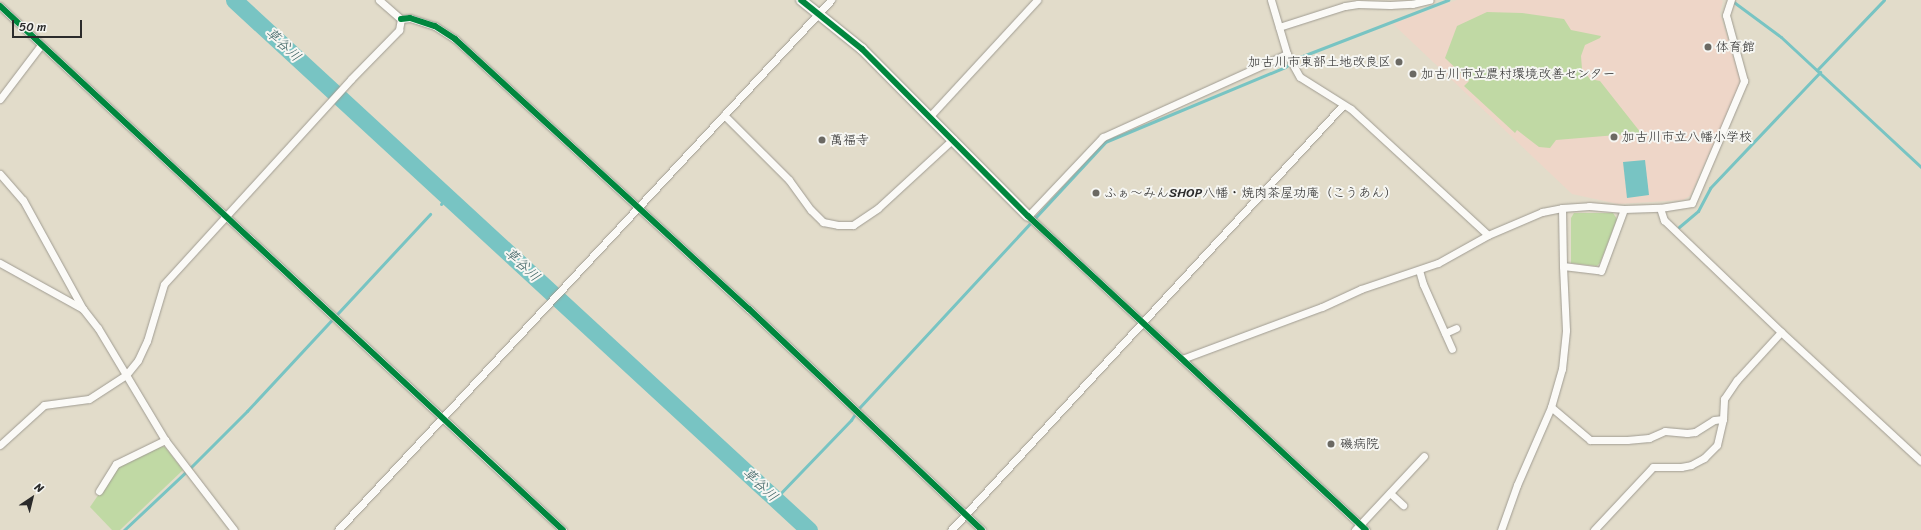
<!DOCTYPE html>
<meta charset="utf-8">
<style>
body{margin:0}
#map{position:relative;width:1921px;height:530px;overflow:hidden;background:#e2dcca;font-family:Sriracha,"Klee One",sans-serif}
div>[style]{position:absolute}
.built>*{inset:0;background:#eed6c8}
.green>*{inset:0;background:#c0d9a4}
.water>*{inset:0;background:#78c4c3}
.stream>*{height:3px;margin:-1.5px;padding:0 1.5px;transform-origin:1.5px;border-radius:1.5px;background:#78c4c3}
.river>*{height:17px;margin:-8.5px;padding:0 8.5px;transform-origin:8.5px;border-radius:8.5px;background:#78c4c3}
.roads{filter:drop-shadow(0 0 1px #a09c92) drop-shadow(0 0 1px #a09c92)}
.street>*{height:7px;margin:-3.5px;padding:0 3.5px;transform-origin:3.5px;border-radius:3.5px;background:#fbfaf7}
.secondary>*{height:10px;margin:-5px;padding:0 5px;transform-origin:5px;border-radius:5px;background:#fbfaf7}
.cycleway>*{height:6px;margin:-3px;padding:0 3px;transform-origin:3px;border-radius:3px;background:#00873e}
.dots>*{width:11px;height:11px;translate:-50% -50%;box-sizing:border-box;border:2px solid #f6f6f2;border-radius:50%}
span{translate:-50% -50%;white-space:nowrap;text-align:center;line-height:1.15;-webkit-text-stroke:4px #f6f6f2;paint-order:stroke}
.poi-label{font-size:13px;color:#2b2b2b}
.left{translate:0 -50%;text-align:left}
.right{translate:-100% -50%;text-align:right}
.water-label{font-size:14px;color:#365d5f;font-style:italic}
.north{position:absolute;left:12px;top:478px;width:40px;height:40px;-webkit-text-stroke:3px #f6f6f2;paint-order:stroke;rotate:35deg;font-size:11px;font-weight:700;line-height:16px;text-align:center;color:#2b2b2b}
.north::after{content:'';display:block;margin:auto;width:14px;height:18px;background:#2b2b2b;clip-path:polygon(50% 0,100% 100%,50% 72%,0 100%)}
.scale{position:absolute;left:12px;top:20px;width:70px;height:18px;box-sizing:border-box;border:2px solid #2b2b2b;border-top:0;padding-left:5px;font-size:12px;line-height:14px;white-space:nowrap;color:#2b2b2b;-webkit-text-stroke:3px #f6f6f2;paint-order:stroke}
</style>
<div id="map">
<div class="built">
<i style="clip-path:polygon(1457px 0,1721px 0,1723px 1px,1720px 13px,1740px 79px,1739px 87px,1690px 196px,1683px 200px,1618px 204px,1572px 194px,1393px 24px)"></i>
</div>
<div class="green">
<i style="clip-path:polygon(1487px 12px,1522px 13px,1564px 19px,1571px 30px,1601px 36px,1600px 38px,1585px 45px,1581px 56px,1582px 69px,1590px 79px,1600px 81px,1641px 133px,1556px 140px,1550px 148px,1539px 147px,1517px 130px,1515px 133px,1464px 86px,1469px 81px,1445px 58px,1457px 26px)"></i>
<i style="clip-path:polygon(1574px 213px,1613px 213px,1617px 219px,1600px 263px,1597px 266px,1571px 263px,1571px 218px)"></i>
<i style="clip-path:polygon(160px 446px,165px 447px,183px 470px,120px 530px,112px 530px,90px 507px,119px 465px)"></i>
</div>
<div class="water">
<i style="clip-path:polygon(1645px 160px,1649px 195px,1627px 198px,1623px 162px)"></i>
</div>
<div class="stream">
<i style="left:1731px;top:0;width:62px;rotate:36.5deg"></i>
<i style="left:1781px;top:37px;width:191px;rotate:42.9deg"></i>
<i style="left:1817px;top:70px;width:97px;rotate:-46.3deg"></i>
<i style="left:441px;top:204px;width:11px;rotate:-52deg"></i>
<i style="left:1679px;top:227px;width:25px;rotate:-40deg"></i>
<i style="left:1698px;top:211px;width:26px;rotate:-62deg"></i>
<i style="left:1710px;top:188px;width:160px;rotate:-46.5deg"></i>
<i style="left:775px;top:499px;width:110px;rotate:-46.1deg"></i>
<i style="left:851px;top:420px;width:14px;rotate:-56deg"></i>
<i style="left:859px;top:408px;width:362px;rotate:-47.2deg"></i>
<i style="left:1105px;top:142px;width:195px;rotate:-22.6deg"></i>
<i style="left:1285px;top:67px;width:18px;rotate:-34deg"></i>
<i style="left:1300px;top:57px;width:159px;rotate:-21.1deg"></i>
<i style="left:124px;top:530px;width:91px;rotate:-43.2deg"></i>
<i style="left:190px;top:468px;width:81px;rotate:-45deg"></i>
<i style="left:247px;top:411px;width:269px;rotate:-47.1deg"></i>
</div>
<div class="river">
<i style="left:234px;top:0;width:782px;rotate:42.67deg"></i>
</div>
<div class="roads">
<div class="street">
<i style="left:379px;top:0;width:29px;rotate:41deg"></i>
<i style="left:1271px;top:0;width:56px;rotate:73.5deg"></i>
<i style="left:1287px;top:54px;width:26px;rotate:61deg"></i>
<i style="left:1300px;top:77px;width:60px;rotate:32.1deg"></i>
<i style="left:1351px;top:109px;width:186px;rotate:42.6deg"></i>
<i style="left:0;top:6px;width:769px;rotate:42.95deg"></i>
<i style="left:401px;top:19px;width:9px;rotate:-6deg"></i>
<i style="left:410px;top:18px;width:26px;rotate:18deg"></i>
<i style="left:435px;top:26px;width:24px;rotate:33deg"></i>
<i style="left:455px;top:39px;width:399px;rotate:42.6deg"></i>
<i style="left:749px;top:309px;width:321px;rotate:43.5deg"></i>
<i style="left:1279px;top:27px;width:69px;rotate:-17.7deg"></i>
<i style="left:1345px;top:6px;width:13px;rotate:-9deg"></i>
<i style="left:1358px;top:4px;width:32px;rotate:2deg"></i>
<i style="left:1390px;top:5px;width:22px;rotate:-3deg"></i>
<i style="left:1412px;top:4px;width:18px;rotate:-13deg"></i>
<i style="left:1287px;top:54px;width:202px;rotate:155.7deg"></i>
<i style="left:1103px;top:137px;width:109px;rotate:133.5deg"></i>
<i style="left:1028px;top:216px;width:461px;rotate:42.9deg"></i>
<i style="left:0;top:99px;width:68px;rotate:-52.8deg"></i>
<i style="left:724px;top:115px;width:92px;rotate:45deg"></i>
<i style="left:789px;top:180px;width:37px;rotate:54deg"></i>
<i style="left:811px;top:210px;width:17px;rotate:45deg"></i>
<i style="left:823px;top:222px;width:15px;rotate:11deg"></i>
<i style="left:838px;top:225px;width:15px"></i>
<i style="left:853px;top:225px;width:30px;rotate:-34deg"></i>
<i style="left:878px;top:208px;width:102px;rotate:-42.6deg"></i>
<i style="left:930px;top:116px;width:158px;rotate:-47.3deg"></i>
<i style="left:0;top:174px;width:35px;rotate:49deg"></i>
<i style="left:23px;top:200px;width:124px;rotate:61.2deg"></i>
<i style="left:83px;top:309px;width:24px;rotate:52deg"></i>
<i style="left:98px;top:328px;width:131px;rotate:59.1deg"></i>
<i style="left:165px;top:440px;width:113px;rotate:52.5deg"></i>
<i style="left:1562px;top:208px;width:58px;rotate:89deg"></i>
<i style="left:1660px;top:208px;width:13px;rotate:72deg"></i>
<i style="left:1664px;top:220px;width:162px;rotate:43.7deg"></i>
<i style="left:1781px;top:332px;width:190px;rotate:42.7deg"></i>
<i style="left:0;top:263px;width:95px;rotate:29deg"></i>
<i style="left:1419px;top:270px;width:15px;rotate:74deg"></i>
<i style="left:1423px;top:284px;width:71px;rotate:66deg"></i>
<i style="left:1445px;top:333px;width:12px;rotate:-24deg"></i>
<i style="left:1182px;top:359px;width:149px;rotate:-20.4deg"></i>
<i style="left:1322px;top:307px;width:43px;rotate:-24.8deg"></i>
<i style="left:1361px;top:289px;width:81px;rotate:-18.7deg"></i>
<i style="left:1438px;top:263px;width:57px;rotate:-29.2deg"></i>
<i style="left:1488px;top:235px;width:59px;rotate:-23.1deg"></i>
<i style="left:1542px;top:212px;width:20px;rotate:-11deg"></i>
<i style="left:1562px;top:208px;width:27px;rotate:-4deg"></i>
<i style="left:1589px;top:206px;width:35px;rotate:5deg"></i>
<i style="left:1551px;top:407px;width:51px;rotate:40.2deg"></i>
<i style="left:1590px;top:440px;width:37px"></i>
<i style="left:1627px;top:440px;width:22px;rotate:-5deg"></i>
<i style="left:1649px;top:438px;width:17px;rotate:-24deg"></i>
<i style="left:1665px;top:431px;width:22px;rotate:5deg"></i>
<i style="left:1687px;top:433px;width:8px;rotate:-7deg"></i>
<i style="left:1695px;top:432px;width:22px;rotate:-32deg"></i>
<i style="left:1714px;top:420px;width:9px;rotate:-6deg"></i>
<i style="left:0;top:445px;width:59px;rotate:-42.3deg"></i>
<i style="left:44px;top:405px;width:45px;rotate:-7.6deg"></i>
<i style="left:89px;top:399px;width:44px;rotate:-33deg"></i>
<i style="left:126px;top:375px;width:19px;rotate:-51deg"></i>
<i style="left:138px;top:360px;width:21px;rotate:-65deg"></i>
<i style="left:147px;top:341px;width:59px;rotate:-73.4deg"></i>
<i style="left:164px;top:284px;width:277px;rotate:-47.6deg"></i>
<i style="left:351px;top:79px;width:69px;rotate:-45.6deg"></i>
<i style="left:399px;top:30px;width:11px;rotate:-80deg"></i>
<i style="left:99px;top:491px;width:32px;rotate:-58deg"></i>
<i style="left:116px;top:464px;width:55px;rotate:-26.1deg"></i>
<i style="left:1390px;top:493px;width:18px;rotate:43deg"></i>
<i style="left:338px;top:530px;width:724px;rotate:-47.07deg"></i>
<i style="left:951px;top:530px;width:578px;rotate:-47.31deg"></i>
<i style="left:1355px;top:530px;width:101px;rotate:-47deg"></i>
<i style="left:1501px;top:530px;width:48px;rotate:-70.4deg"></i>
<i style="left:1517px;top:485px;width:85px;rotate:-66.4deg"></i>
<i style="left:1551px;top:407px;width:40px;rotate:-74deg"></i>
<i style="left:1562px;top:369px;width:39px;rotate:-84deg"></i>
<i style="left:1566px;top:330px;width:64px;rotate:-92.7deg"></i>
<i style="left:1563px;top:266px;width:38px;rotate:7deg"></i>
<i style="left:1601px;top:271px;width:66px;rotate:-69.6deg"></i>
<i style="left:1624px;top:209px;width:36px;rotate:-2deg"></i>
<i style="left:1660px;top:208px;width:32px;rotate:-9deg"></i>
<i style="left:1692px;top:203px;width:133px;rotate:-66.9deg"></i>
<i style="left:1744px;top:81px;width:68px;rotate:-105.3deg"></i>
<i style="left:1726px;top:15px;width:16px;rotate:-72deg"></i>
<i style="left:1594px;top:530px;width:86px;rotate:-46.9deg"></i>
<i style="left:1653px;top:467px;width:28px"></i>
<i style="left:1681px;top:467px;width:10px;rotate:-11deg"></i>
<i style="left:1691px;top:465px;width:15px;rotate:-28deg"></i>
<i style="left:1704px;top:458px;width:18px;rotate:-45deg"></i>
<i style="left:1717px;top:445px;width:27px;rotate:-77deg"></i>
<i style="left:1723px;top:419px;width:20px;rotate:-87deg"></i>
<i style="left:1724px;top:399px;width:23px;rotate:-56deg"></i>
<i style="left:1737px;top:380px;width:65px;rotate:-47.5deg"></i>
</div>
<div class="secondary">
<i style="left:801px;top:0;width:78px;rotate:38.8deg"></i>
<i style="left:862px;top:49px;width:235px;rotate:45.2deg"></i>
</div>
</div>
<div class="cycleway">
<i style="left:801px;top:0;width:78px;rotate:38.8deg"></i>
<i style="left:862px;top:49px;width:235px;rotate:45.2deg"></i>
<i style="left:1028px;top:216px;width:461px;rotate:42.9deg"></i>
<i style="left:0;top:6px;width:769px;rotate:42.95deg"></i>
<i style="left:401px;top:19px;width:9px;rotate:-6deg"></i>
<i style="left:410px;top:18px;width:26px;rotate:18deg"></i>
<i style="left:435px;top:26px;width:24px;rotate:33deg"></i>
<i style="left:455px;top:39px;width:399px;rotate:42.6deg"></i>
<i style="left:749px;top:309px;width:321px;rotate:43.5deg"></i>
</div>
<div class="dots">
<i style="left:1708px;top:47px;background:#6b6963"></i>
<i style="left:1399px;top:62px;background:#6b6963"></i>
<i style="left:1413px;top:74px;background:#6b6963"></i>
<i style="left:1614px;top:137px;background:#6b6963"></i>
<i style="left:822px;top:140px;background:#6b6963"></i>
<i style="left:1096px;top:193px;background:#6b6963"></i>
<i style="left:1331px;top:444px;background:#6b6963"></i>
</div>
<div class="poi-label">
<span class="left" style="left:1716px;top:47px">体育館</span>
<span class="right" style="left:1391px;top:62px">加古川市東部土地改良区</span>
<span class="left" style="left:1421px;top:74px">加古川市立農村環境改善センター</span>
<span class="left" style="left:1622px;top:137px">加古川市立八幡小学校</span>
<span class="left" style="left:830px;top:140px">萬福寺</span>
<span class="left" style="left:1104px;top:193px">ふぁ～みんSHOP八幡・焼肉茶屋功庵（こうあん）</span>
<span class="left" style="left:1340px;top:444px">磯病院</span>
</div>
<div class="water-label">
<span style="left:283px;top:45px;rotate:43deg">草谷川</span>
<span style="left:522px;top:265px;rotate:43deg">草谷川</span>
<span style="left:760px;top:485px;rotate:43deg">草谷川</span>
</div>
<div class="north">N</div>
<div class="scale">50 m</div>
</div>
